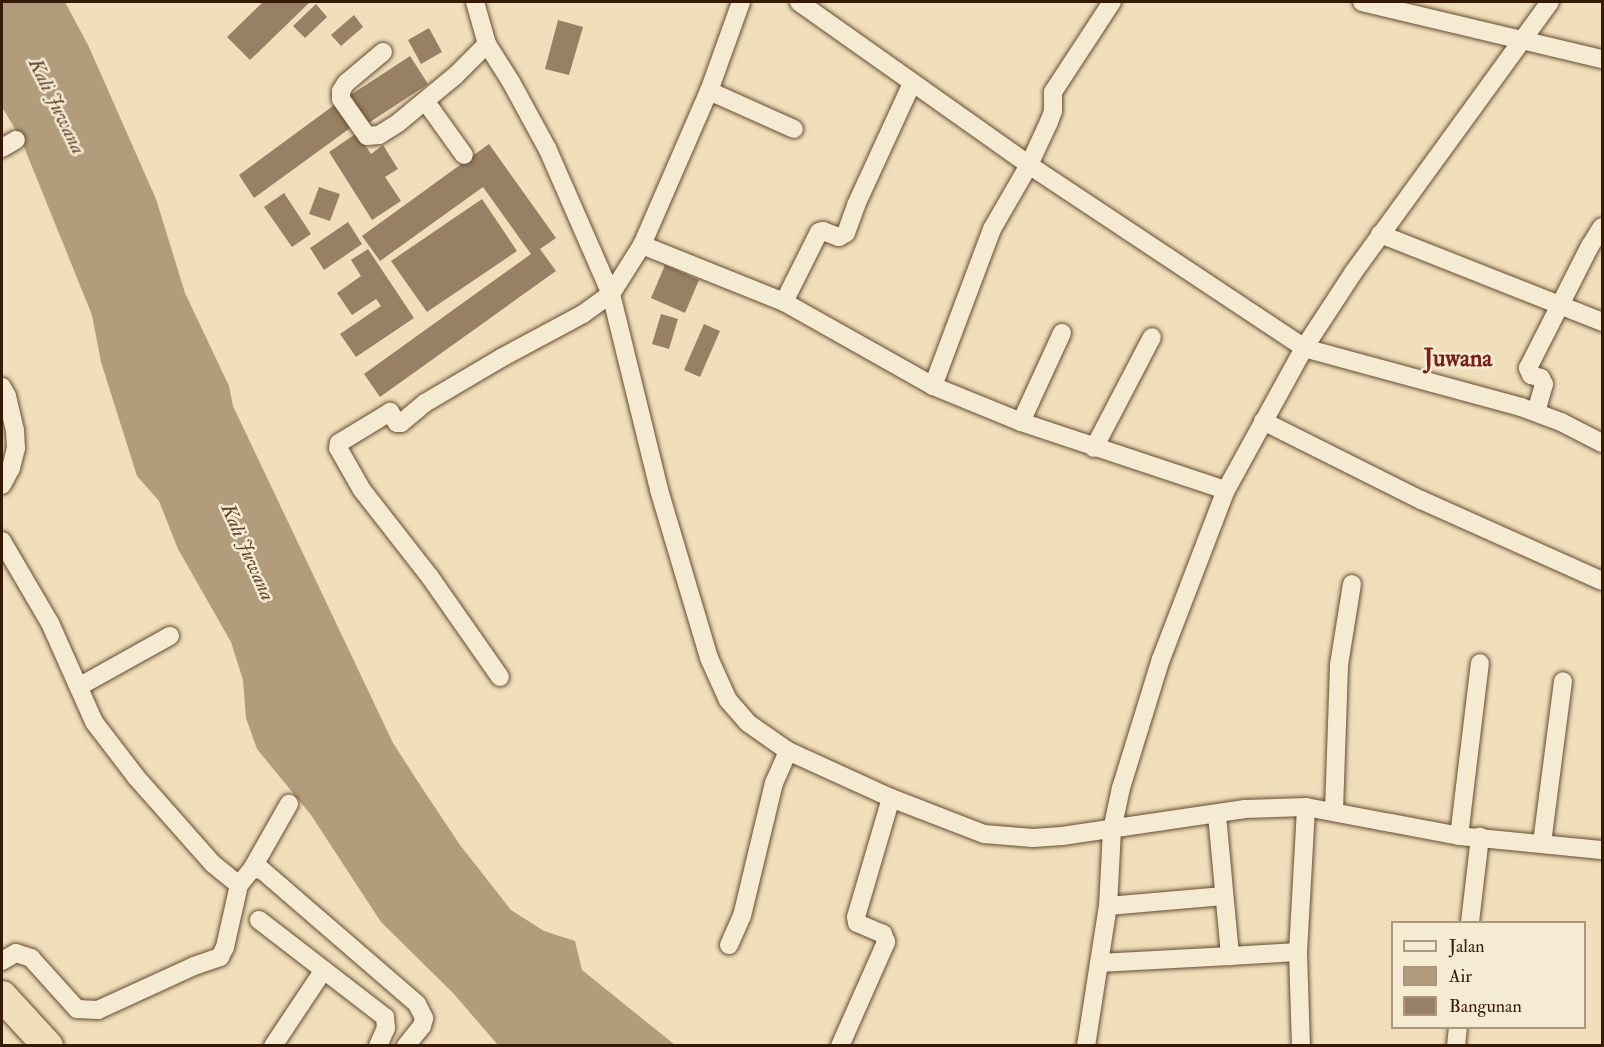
<!DOCTYPE html>
<style>
body{margin:0}
#map{position:relative;width:1604px;height:1047px;overflow:hidden;background:#f0dfba;font-family:"IM FELL Double Pica",serif}
div>[style]{position:absolute}
.water>*{inset:0;background:#b19c7c}
.building>*{inset:0;background:#978063}
.roads{filter:drop-shadow(0 0 2px #654b32) drop-shadow(0 0 2px #654b32)}
.minor>*{height:18px;margin:-9px;padding:0 9px;transform-origin:9px;border-radius:9px;background:#f5ead2}
.trunk>*{height:30px;margin:-15px;padding:0 15px;transform-origin:15px;border-radius:15px;background:#f0dfba}
span{translate:-50% -50%;white-space:nowrap;text-align:center;line-height:1.15;-webkit-text-stroke:5px #f5ead2;paint-order:stroke}
.water-label{font-size:20px;color:#62482f;font-style:italic}
.district-label{font-size:24px;color:#7a1f14;font-weight:700}
.frame{position:absolute;inset:0;border:3px solid #371a05;pointer-events:none}
.legend{position:absolute;left:1391px;top:921px;width:195px;height:108px;box-sizing:border-box;background:#f5ead2;border:2px solid #a99780;margin:0;padding:8px 10px;list-style:none;font-size:18px;color:#371a05}
.legend li{display:flex;align-items:center;gap:12px;height:30px}
.legend b{width:30px;border:2px solid #a99780}
</style>
<div id="map">
<div class="water">
<i style="clip-path:polygon(2px 2px,65px 2px,89px 47px,156px 199px,185px 293px,229px 386px,233px 406px,393px 743px,422px 788px,460px 845px,511px 910px,544px 931px,575px 941px,582px 970px,675px 1045px,498px 1045px,453px 993px,381px 922px,311px 815px,257px 749px,246px 718px,243px 680px,231px 642px,178px 549px,159px 501px,137px 476px,101px 362px,92px 315px,20px 137px,2px 107px)"></i>
</div>
<div class="building">
<i style="clip-path:polygon(263px 2px,310px 2px,250px 60px,227px 37px)"></i>
<i style="clip-path:polygon(316px 4px,327px 17px,305px 38px,293px 26px)"></i>
<i style="clip-path:polygon(354px 15px,363px 27px,341px 46px,331px 35px)"></i>
<i style="clip-path:polygon(558px 20px,583px 27px,569px 75px,545px 69px)"></i>
<i style="clip-path:polygon(429px 28px,442px 52px,421px 64px,408px 40px)"></i>
<i style="clip-path:polygon(410px 56px,428px 84px,367px 124px,349px 96px)"></i>
<i style="clip-path:polygon(337px 103px,353px 126px,254px 198px,239px 175px)"></i>
<i style="clip-path:polygon(357px 133px,371px 154px,383px 145px,398px 169px,385px 177px,401px 201px,372px 220px,329px 152px)"></i>
<i style="clip-path:polygon(489px 144px,556px 238px,540px 249px,556px 271px,380px 397px,364px 374px,531px 254px,483px 187px,380px 261px,362px 236px)"></i>
<i style="clip-path:polygon(319px 187px,340px 194px,330px 221px,309px 214px)"></i>
<i style="clip-path:polygon(284px 193px,311px 234px,292px 247px,264px 207px)"></i>
<i style="clip-path:polygon(482px 199px,517px 251px,427px 312px,391px 261px)"></i>
<i style="clip-path:polygon(348px 222px,362px 244px,324px 270px,310px 248px)"></i>
<i style="clip-path:polygon(368px 249px,414px 318px,356px 357px,340px 334px,381px 306px,376px 299px,352px 315px,337px 293px,361px 276px,351px 260px)"></i>
<i style="clip-path:polygon(665px 265px,699px 280px,685px 313px,651px 298px)"></i>
<i style="clip-path:polygon(661px 314px,678px 319px,669px 349px,652px 344px)"></i>
<i style="clip-path:polygon(704px 324px,720px 331px,700px 377px,684px 370px)"></i>
</div>
<div class="roads">
<div class="minor">
<i style="left:475px;top:2px;width:44px;rotate:74.1deg"></i>
<i style="left:487px;top:44px;width:45px;rotate:57.7deg"></i>
<i style="left:511px;top:82px;width:77px;rotate:61.4deg"></i>
<i style="left:548px;top:150px;width:157px;rotate:66.4deg"></i>
<i style="left:611px;top:294px;width:202px;rotate:76.2deg"></i>
<i style="left:659px;top:490px;width:175px;rotate:73.4deg"></i>
<i style="left:709px;top:658px;width:46px;rotate:65.7deg"></i>
<i style="left:728px;top:700px;width:30px;rotate:49deg"></i>
<i style="left:748px;top:723px;width:49px;rotate:35deg"></i>
<i style="left:788px;top:751px;width:113px;rotate:24.5deg"></i>
<i style="left:891px;top:798px;width:100px;rotate:21.2deg"></i>
<i style="left:984px;top:834px;width:49px;rotate:4.7deg"></i>
<i style="left:1033px;top:838px;width:29px;rotate:-4deg"></i>
<i style="left:1062px;top:836px;width:185px;rotate:-8.4deg"></i>
<i style="left:1245px;top:809px;width:61px;rotate:-1.9deg"></i>
<i style="left:1306px;top:807px;width:156px;rotate:10.7deg"></i>
<i style="left:1459px;top:836px;width:144px;rotate:5.6deg"></i>
<i style="left:799px;top:2px;width:282px;rotate:35.3deg"></i>
<i style="left:1029px;top:165px;width:330px;rotate:33.6deg"></i>
<i style="left:1304px;top:348px;width:225px;rotate:15.2deg"></i>
<i style="left:1521px;top:407px;width:43px;rotate:20.6deg"></i>
<i style="left:1561px;top:422px;width:46px;rotate:27.1deg"></i>
<i style="left:1362px;top:2px;width:247px;rotate:13.4deg"></i>
<i style="left:383px;top:52px;width:48px;rotate:140deg"></i>
<i style="left:346px;top:83px;width:9px;rotate:122deg"></i>
<i style="left:341px;top:91px;width:8px;rotate:90deg"></i>
<i style="left:341px;top:99px;width:45px;rotate:54.9deg"></i>
<i style="left:367px;top:136px;width:12px;rotate:-5deg"></i>
<i style="left:379px;top:135px;width:22px;rotate:-32deg"></i>
<i style="left:398px;top:123px;width:75px;rotate:-39.6deg"></i>
<i style="left:456px;top:75px;width:44px;rotate:-45deg"></i>
<i style="left:709px;top:91px;width:93px;rotate:24.1deg"></i>
<i style="left:426px;top:102px;width:65px;rotate:54.4deg"></i>
<i style="left:2px;top:148px;width:16px;rotate:-30deg"></i>
<i style="left:1380px;top:234px;width:239px;rotate:21.6deg"></i>
<i style="left:642px;top:245px;width:153px;rotate:21.9deg"></i>
<i style="left:784px;top:302px;width:171px;rotate:29.4deg"></i>
<i style="left:933px;top:386px;width:95px;rotate:22.2deg"></i>
<i style="left:1021px;top:422px;width:98px;rotate:-65.3deg"></i>
<i style="left:784px;top:302px;width:78px;rotate:-63.4deg"></i>
<i style="left:819px;top:232px;width:4px;rotate:-14deg"></i>
<i style="left:823px;top:231px;width:17px;rotate:21deg"></i>
<i style="left:839px;top:237px;width:8px;rotate:-30deg"></i>
<i style="left:846px;top:233px;width:30px;rotate:-70deg"></i>
<i style="left:856px;top:205px;width:134px;rotate:-65.3deg"></i>
<i style="left:933px;top:386px;width:168px;rotate:-69.4deg"></i>
<i style="left:992px;top:229px;width:74px;rotate:-60deg"></i>
<i style="left:1029px;top:165px;width:47px;rotate:-65.1deg"></i>
<i style="left:1049px;top:122px;width:12px;rotate:-70deg"></i>
<i style="left:1053px;top:111px;width:19px;rotate:-90deg"></i>
<i style="left:1053px;top:92px;width:108px;rotate:-56.8deg"></i>
<i style="left:2px;top:387px;width:10px;rotate:61deg"></i>
<i style="left:7px;top:396px;width:35px;rotate:77deg"></i>
<i style="left:15px;top:430px;width:18px;rotate:87deg"></i>
<i style="left:16px;top:448px;width:21px;rotate:104deg"></i>
<i style="left:11px;top:468px;width:19px;rotate:118deg"></i>
<i style="left:1536px;top:412px;width:29px;rotate:-74deg"></i>
<i style="left:1544px;top:384px;width:7px;rotate:-117deg"></i>
<i style="left:1541px;top:378px;width:10px;rotate:-163deg"></i>
<i style="left:1531px;top:375px;width:8px;rotate:-113deg"></i>
<i style="left:1528px;top:368px;width:137px;rotate:-63.1deg"></i>
<i style="left:1590px;top:246px;width:22px;rotate:-58deg"></i>
<i style="left:1263px;top:421px;width:177px;rotate:26.6deg"></i>
<i style="left:1421px;top:500px;width:198px;rotate:24.1deg"></i>
<i style="left:1021px;top:422px;width:216px;rotate:18.4deg"></i>
<i style="left:1094px;top:448px;width:125px;rotate:-62.4deg"></i>
<i style="left:2px;top:541px;width:95px;rotate:59.7deg"></i>
<i style="left:50px;top:623px;width:108px;rotate:66deg"></i>
<i style="left:94px;top:722px;width:69px;rotate:52.6deg"></i>
<i style="left:136px;top:777px;width:116px;rotate:48.5deg"></i>
<i style="left:213px;top:864px;width:33px;rotate:39deg"></i>
<i style="left:239px;top:885px;width:21px;rotate:-51deg"></i>
<i style="left:252px;top:869px;width:10px;rotate:6deg"></i>
<i style="left:262px;top:870px;width:205px;rotate:40.8deg"></i>
<i style="left:417px;top:1004px;width:16px;rotate:63deg"></i>
<i style="left:424px;top:1018px;width:8px;rotate:104deg"></i>
<i style="left:422px;top:1026px;width:26px;rotate:129deg"></i>
<i style="left:500px;top:677px;width:122px;rotate:-125deg"></i>
<i style="left:430px;top:577px;width:110px;rotate:-128deg"></i>
<i style="left:362px;top:490px;width:48px;rotate:-119.7deg"></i>
<i style="left:338px;top:448px;width:5px;rotate:-79deg"></i>
<i style="left:339px;top:443px;width:60px;rotate:-31.3deg"></i>
<i style="left:390px;top:412px;width:13px;rotate:58deg"></i>
<i style="left:397px;top:423px;width:4px"></i>
<i style="left:401px;top:423px;width:31px;rotate:-40deg"></i>
<i style="left:425px;top:403px;width:88px;rotate:-30.6deg"></i>
<i style="left:501px;top:358px;width:93px;rotate:-28.2deg"></i>
<i style="left:583px;top:314px;width:34px;rotate:-36deg"></i>
<i style="left:611px;top:294px;width:58px;rotate:-57.7deg"></i>
<i style="left:642px;top:245px;width:168px;rotate:-66.5deg"></i>
<i style="left:709px;top:91px;width:95px;rotate:-70.2deg"></i>
<i style="left:80px;top:686px;width:103px;rotate:-29.1deg"></i>
<i style="left:1334px;top:810px;width:145px;rotate:-88deg"></i>
<i style="left:1339px;top:665px;width:82px;rotate:-80.9deg"></i>
<i style="left:1217px;top:815px;width:142px;rotate:84.7deg"></i>
<i style="left:1230px;top:956px;width:68px;rotate:-3.4deg"></i>
<i style="left:1298px;top:952px;width:94px;rotate:88.2deg"></i>
<i style="left:1459px;top:836px;width:174px;rotate:-83.1deg"></i>
<i style="left:1542px;top:843px;width:163px;rotate:-82.6deg"></i>
<i style="left:252px;top:869px;width:75px;rotate:-60.4deg"></i>
<i style="left:1108px;top:906px;width:116px;rotate:-4.9deg"></i>
<i style="left:259px;top:920px;width:159px;rotate:37.6deg"></i>
<i style="left:385px;top:1017px;width:11px;rotate:85deg"></i>
<i style="left:386px;top:1028px;width:20px;rotate:114deg"></i>
<i style="left:1470px;top:922px;width:86px;rotate:-83.3deg"></i>
<i style="left:729px;top:945px;width:32px;rotate:-66deg"></i>
<i style="left:742px;top:916px;width:137px;rotate:-76.5deg"></i>
<i style="left:774px;top:783px;width:35px;rotate:-66deg"></i>
<i style="left:1298px;top:952px;width:145px;rotate:-86.8deg"></i>
<i style="left:2px;top:961px;width:16px;rotate:-30deg"></i>
<i style="left:16px;top:953px;width:16px;rotate:18deg"></i>
<i style="left:31px;top:958px;width:69px;rotate:48deg"></i>
<i style="left:77px;top:1009px;width:21px;rotate:3deg"></i>
<i style="left:98px;top:1010px;width:106px;rotate:-24.6deg"></i>
<i style="left:194px;top:966px;width:28px;rotate:-19deg"></i>
<i style="left:220px;top:957px;width:11px;rotate:-63deg"></i>
<i style="left:225px;top:947px;width:64px;rotate:-77.3deg"></i>
<i style="left:1099px;top:963px;width:131px;rotate:-3.1deg"></i>
<i style="left:273px;top:1046px;width:90px;rotate:-56.3deg"></i>
<i style="left:840px;top:1046px;width:114px;rotate:-66.1deg"></i>
<i style="left:886px;top:942px;width:9px;rotate:-111deg"></i>
<i style="left:883px;top:934px;width:28px;rotate:-157deg"></i>
<i style="left:857px;top:923px;width:6px;rotate:-99deg"></i>
<i style="left:856px;top:917px;width:124px;rotate:-73.6deg"></i>
<i style="left:1086px;top:1046px;width:142px;rotate:-81.1deg"></i>
<i style="left:1108px;top:906px;width:76px;rotate:-87deg"></i>
<i style="left:1112px;top:830px;width:43px;rotate:-77.9deg"></i>
<i style="left:1121px;top:788px;width:135px;rotate:-72.8deg"></i>
<i style="left:1161px;top:659px;width:181px;rotate:-69deg"></i>
<i style="left:1226px;top:490px;width:162px;rotate:-61.2deg"></i>
<i style="left:1304px;top:348px;width:90px;rotate:-56.8deg"></i>
<i style="left:1353px;top:273px;width:335px;rotate:-54deg"></i>
<i style="left:1456px;top:1046px;width:18px;rotate:-84deg"></i>
</div>
<div class="trunk">
<i style="left:2px;top:996px;width:68px;rotate:47.4deg"></i>
</div>
</div>
<div class="water-label">
<span style="left:57px;top:106px;rotate:64deg">Kali Juwana</span>
<span style="left:248px;top:552px;rotate:66deg">Kali Juwana</span>
</div>
<div class="district-label">
<span style="left:1458px;top:359px">Juwana</span>
</div>
<div class="frame"></div>
<ul class="legend">
<li><b style="height:8px;background:#f5ead2"></b>Jalan</li>
<li><b style="height:16px;background:#b19c7c"></b>Air</li>
<li><b style="height:16px;background:#978063"></b>Bangunan</li>
</ul>
</div>
